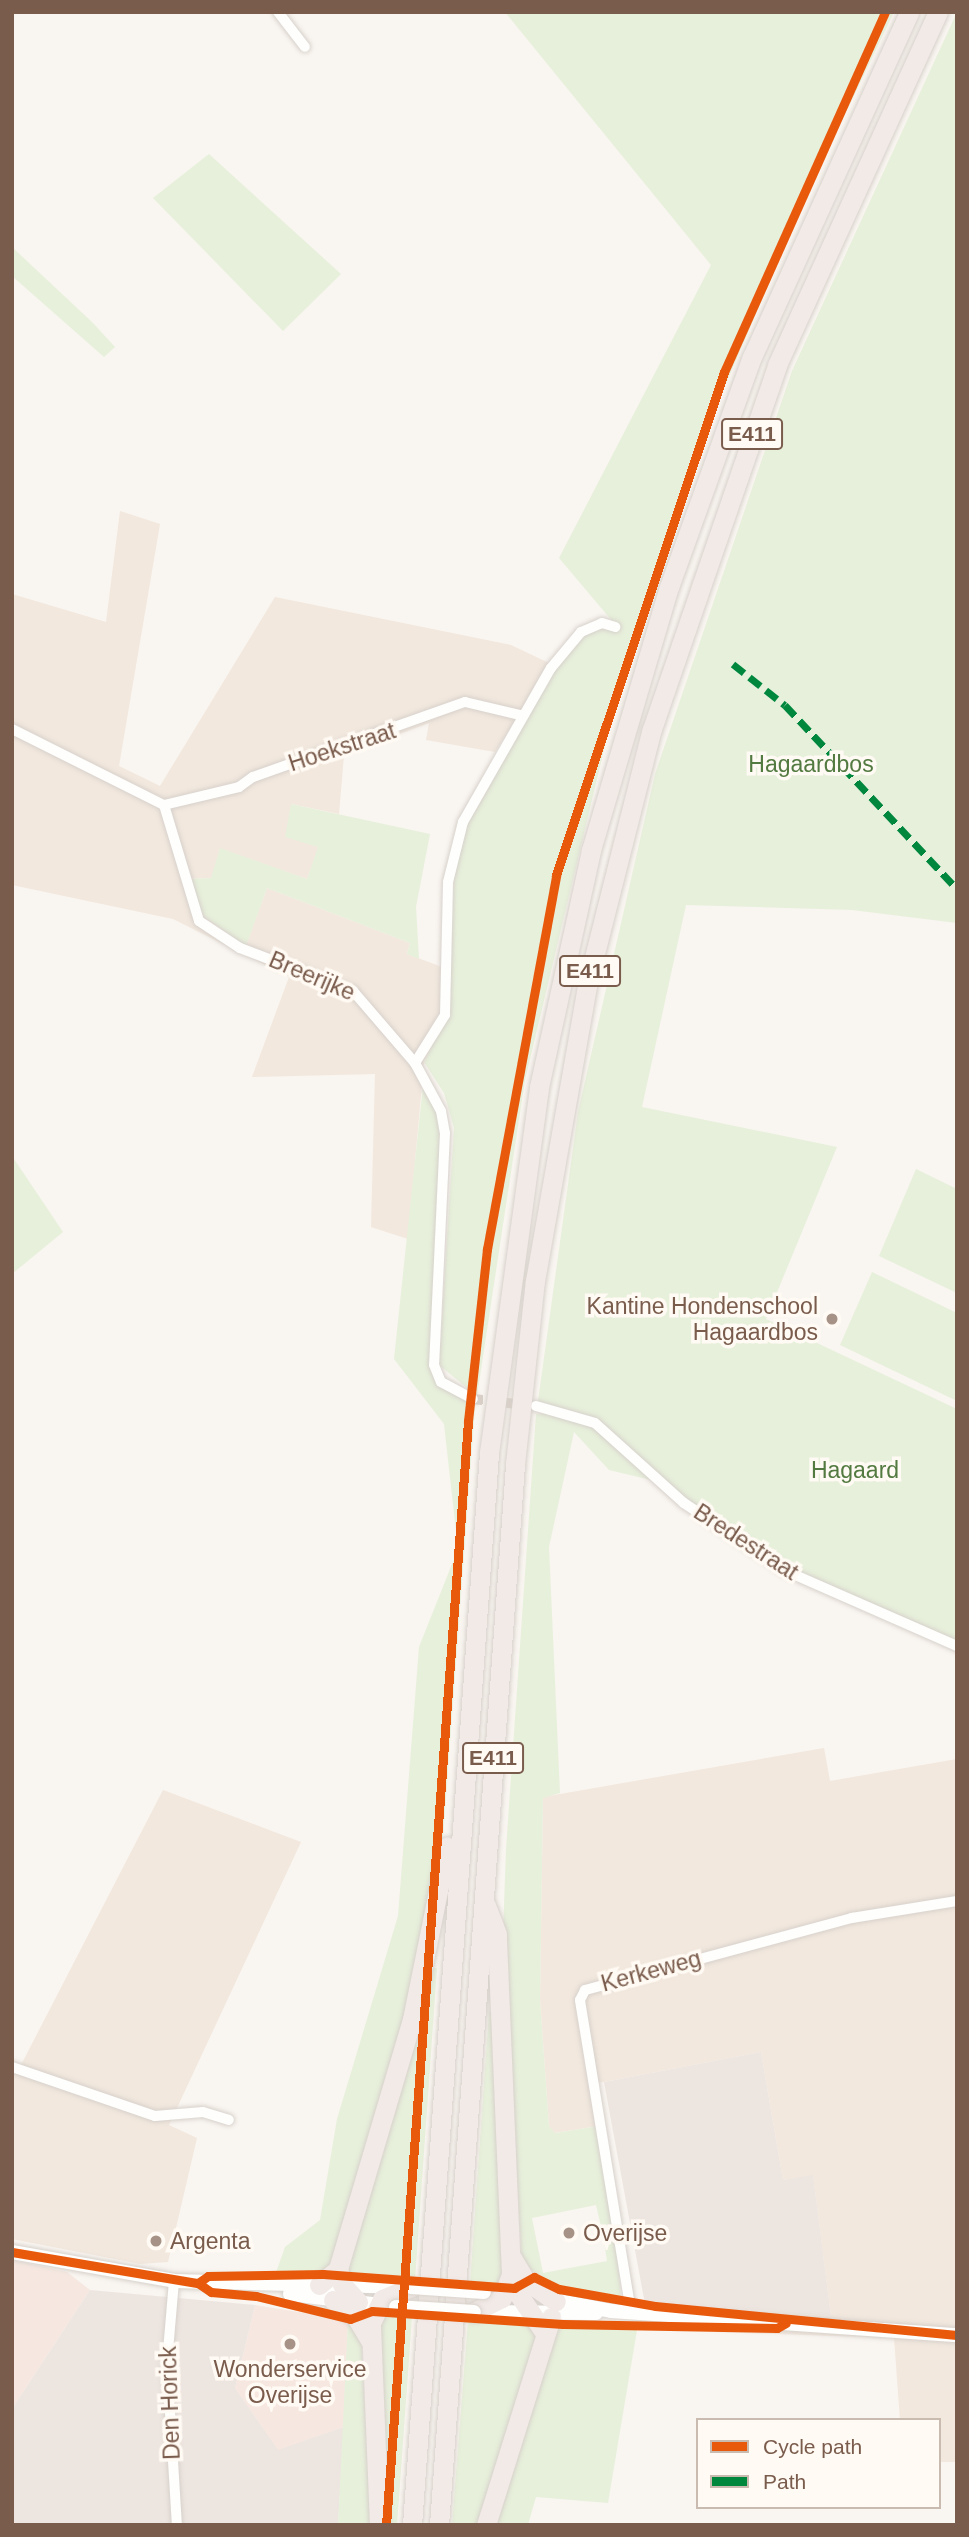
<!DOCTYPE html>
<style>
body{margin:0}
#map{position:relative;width:969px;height:2537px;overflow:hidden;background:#f9f5f0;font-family:Helvetica,sans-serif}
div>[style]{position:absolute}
.residential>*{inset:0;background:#f2e8de}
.commercial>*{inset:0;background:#f6e8e1}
.industrial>*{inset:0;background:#ede5e0}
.green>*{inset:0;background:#e7f0db}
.street-tunnel>*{height:10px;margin-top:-5px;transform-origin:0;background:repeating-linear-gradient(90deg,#d9cfc7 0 10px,transparent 0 15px)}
.roads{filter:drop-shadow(0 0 2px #d7d1cb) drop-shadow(0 0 2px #d7d1cb)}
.street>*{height:10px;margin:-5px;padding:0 5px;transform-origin:5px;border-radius:5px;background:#fefefd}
.secondary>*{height:14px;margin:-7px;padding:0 7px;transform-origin:7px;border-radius:7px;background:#fefefd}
.highway>*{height:19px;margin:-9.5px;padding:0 9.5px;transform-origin:9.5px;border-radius:9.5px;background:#f2eae7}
.bridges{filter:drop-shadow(0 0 2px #d9d2cb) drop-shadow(0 0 2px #d9d2cb)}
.secondary-bridge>*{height:14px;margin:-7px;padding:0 7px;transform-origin:7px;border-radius:7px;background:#fefefd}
.quiet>*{height:7px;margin-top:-3.5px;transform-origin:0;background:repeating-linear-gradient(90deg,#00873e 0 14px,transparent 0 21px)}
.cycleway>*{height:9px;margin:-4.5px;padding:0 4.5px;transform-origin:4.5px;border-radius:4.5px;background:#e8590c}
.dots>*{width:19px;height:19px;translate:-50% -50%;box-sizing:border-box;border:4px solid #fffaf3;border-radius:50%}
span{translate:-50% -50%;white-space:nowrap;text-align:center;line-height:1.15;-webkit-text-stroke:7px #fffaf3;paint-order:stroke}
.shield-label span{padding:2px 5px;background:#fffaf3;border:2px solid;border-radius:5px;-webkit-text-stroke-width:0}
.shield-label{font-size:21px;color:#7a5c4d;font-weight:700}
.street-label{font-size:23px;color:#7a5c4d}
.park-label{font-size:23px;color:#537a41}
.poi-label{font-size:23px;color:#7a5c4d}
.right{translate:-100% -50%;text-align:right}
.left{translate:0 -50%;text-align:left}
.frame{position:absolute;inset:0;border:14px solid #7a5c4d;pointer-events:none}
.legend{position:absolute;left:696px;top:2418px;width:245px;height:91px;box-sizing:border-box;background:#fffaf3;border:2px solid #cabbb1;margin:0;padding:9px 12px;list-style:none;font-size:21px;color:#7a5c4d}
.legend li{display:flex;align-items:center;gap:14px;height:35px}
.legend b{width:35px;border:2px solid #cabbb1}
</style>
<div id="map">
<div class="residential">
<i style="clip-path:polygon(120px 511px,160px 524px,119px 766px,160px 786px,275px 597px,511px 645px,551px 664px,495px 752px,426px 740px,429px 723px,344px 755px,339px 814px,291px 804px,319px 847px,307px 879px,220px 849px,212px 878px,190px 879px,246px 945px,267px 888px,410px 943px,407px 954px,453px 971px,450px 1011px,424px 1062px,408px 1239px,371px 1227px,375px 1074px,252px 1077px,289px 977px,173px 919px,12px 885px,12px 594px,106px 622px)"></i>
<i style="clip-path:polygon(824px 1748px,830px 1781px,957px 1759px,957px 2462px,939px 2462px,939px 2420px,900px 2420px,894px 2338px,714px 2332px,713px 2307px,831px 2316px,813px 2176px,783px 2180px,761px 2052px,593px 2084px,599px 2126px,554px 2133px,549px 2126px,540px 2000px,543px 1797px)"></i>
<i style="clip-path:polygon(163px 1790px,301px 1842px,169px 2125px,197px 2138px,168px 2262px,140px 2264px,12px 2239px,12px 2063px,21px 2065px)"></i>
</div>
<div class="commercial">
<i style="clip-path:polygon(12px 2260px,67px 2272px,90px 2290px,12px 2409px)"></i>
<i style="clip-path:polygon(255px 2305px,348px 2320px,344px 2427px,278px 2451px,235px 2388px)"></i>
</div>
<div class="industrial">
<i style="clip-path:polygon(761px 2052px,783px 2180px,813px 2175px,831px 2316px,645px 2304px,604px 2082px)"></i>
<i style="clip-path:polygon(90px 2290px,255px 2305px,235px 2388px,278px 2450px,344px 2427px,338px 2525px,12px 2525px,12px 2409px)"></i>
</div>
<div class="green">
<i style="clip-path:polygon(505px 12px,894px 12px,814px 179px,721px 395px,613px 712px,525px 1080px,477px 1396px,439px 1365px,454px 1128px,444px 1093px,424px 1062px,450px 1011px,454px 876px,467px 821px,544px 682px,586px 635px,613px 622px,559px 558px,711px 265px)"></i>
<i style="clip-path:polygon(957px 12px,957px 923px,852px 910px,686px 905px,642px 1107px,837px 1147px,766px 1319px,957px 1409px,957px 1643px,788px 1566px,686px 1500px,593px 1417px,538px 1401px,578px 1112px,655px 774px,792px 371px)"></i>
<i style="clip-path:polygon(209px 154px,341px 274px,283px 331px,153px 198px)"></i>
<i style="clip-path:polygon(12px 247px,93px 323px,115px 347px,104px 357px,12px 276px)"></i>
<i style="clip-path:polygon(291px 804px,430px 834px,416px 907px,419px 959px,407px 954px,410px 943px,267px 888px,246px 946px,199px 913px,190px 879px,211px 878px,220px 848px,307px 879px,318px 847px,285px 837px)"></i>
<i style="clip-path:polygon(423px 1085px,439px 1118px,441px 1151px,430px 1349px,435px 1382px,475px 1407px,442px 1851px,418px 1973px,328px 2271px,274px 2278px,285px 2247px,320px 2220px,337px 2119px,398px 1916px,419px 1647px,458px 1549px,444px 1424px,394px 1359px)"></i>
<i style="clip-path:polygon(12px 1156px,63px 1232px,12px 1274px)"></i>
<i style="clip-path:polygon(916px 1169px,957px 1189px,957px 1293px,879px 1256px)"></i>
<i style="clip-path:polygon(872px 1272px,957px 1313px,957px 1401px,840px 1345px)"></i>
<i style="clip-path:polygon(558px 1412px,596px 1426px,651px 1480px,609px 1470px,574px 1432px,549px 1547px,560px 1793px,543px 1798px,540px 2000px,549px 2126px,555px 2133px,599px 2126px,616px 2223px,601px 2226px,596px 2205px,532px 2218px,543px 2273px,607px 2261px,604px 2241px,616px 2240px,621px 2297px,556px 2285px,522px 2264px,503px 1934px,506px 1849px,536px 1414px)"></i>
<i style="clip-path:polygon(430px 1968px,437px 1968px,415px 2280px,347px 2274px)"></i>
<i style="clip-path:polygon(489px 2012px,495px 2012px,506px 2286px,470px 2284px)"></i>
<i style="clip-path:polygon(381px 2315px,412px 2317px,397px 2525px,382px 2525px,376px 2360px)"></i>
<i style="clip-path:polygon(348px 2320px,361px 2334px,371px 2525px,338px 2525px)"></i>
<i style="clip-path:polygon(468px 2321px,536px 2326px,537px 2333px,481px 2525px,452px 2525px)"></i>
<i style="clip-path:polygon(578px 2324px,638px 2324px,608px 2503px,536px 2497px,528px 2525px,493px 2525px,558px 2327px)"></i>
</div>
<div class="street-tunnel">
<i style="left:473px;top:1399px;width:52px;rotate:6.6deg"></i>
</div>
<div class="roads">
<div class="street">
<i style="left:278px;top:12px;width:44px;rotate:52.4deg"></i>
<i style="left:12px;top:729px;width:170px;rotate:26.6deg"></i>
<i style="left:164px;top:805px;width:121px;rotate:73.2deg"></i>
<i style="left:199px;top:921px;width:49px;rotate:33.4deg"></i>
<i style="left:240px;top:948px;width:121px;rotate:20.8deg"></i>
<i style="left:353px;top:991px;width:95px;rotate:49.3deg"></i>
<i style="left:415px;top:1063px;width:55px;rotate:61.6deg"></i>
<i style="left:441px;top:1111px;width:22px;rotate:80deg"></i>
<i style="left:445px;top:1133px;width:232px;rotate:92.7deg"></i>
<i style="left:434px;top:1365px;width:18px;rotate:68deg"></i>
<i style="left:441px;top:1382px;width:36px;rotate:28deg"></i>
<i style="left:164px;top:805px;width:77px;rotate:-13.5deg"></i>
<i style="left:239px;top:787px;width:17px;rotate:-36deg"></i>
<i style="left:253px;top:777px;width:225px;rotate:-19.5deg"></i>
<i style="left:465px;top:702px;width:57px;rotate:13.3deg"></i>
<i style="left:415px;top:1063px;width:57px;rotate:-58deg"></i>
<i style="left:445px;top:1015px;width:133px;rotate:-88.7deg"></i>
<i style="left:448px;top:882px;width:62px;rotate:-76deg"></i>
<i style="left:463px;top:822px;width:177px;rotate:-60.3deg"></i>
<i style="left:551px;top:668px;width:47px;rotate:-50.2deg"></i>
<i style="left:581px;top:632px;width:23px;rotate:-23deg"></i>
<i style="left:602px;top:623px;width:14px;rotate:17deg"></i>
<i style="left:536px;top:1406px;width:61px;rotate:16.1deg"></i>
<i style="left:595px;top:1423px;width:120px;rotate:42deg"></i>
<i style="left:684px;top:1503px;width:123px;rotate:33.7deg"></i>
<i style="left:786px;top:1571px;width:187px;rotate:23.7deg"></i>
<i style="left:12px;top:2067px;width:151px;rotate:18.9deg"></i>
<i style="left:155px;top:2116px;width:48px;rotate:-4.8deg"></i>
<i style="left:203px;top:2112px;width:27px;rotate:17deg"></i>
<i style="left:174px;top:2281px;width:82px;rotate:94.9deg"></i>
<i style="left:167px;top:2363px;width:162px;rotate:86.5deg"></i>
<i style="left:631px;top:2312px;width:316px;rotate:-99.3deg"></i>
<i style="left:580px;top:2000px;width:11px;rotate:-63deg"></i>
<i style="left:585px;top:1990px;width:277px;rotate:-15.1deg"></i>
<i style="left:852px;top:1918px;width:106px;rotate:-9.2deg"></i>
</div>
<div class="secondary">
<i style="left:12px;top:2252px;width:165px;rotate:10.1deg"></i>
<i style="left:174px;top:2281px;width:233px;rotate:1.5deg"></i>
<i style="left:290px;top:2294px;width:99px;rotate:7deg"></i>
<i style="left:548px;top:2299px;width:64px;rotate:10.8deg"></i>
<i style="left:611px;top:2311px;width:347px;rotate:4deg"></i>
<i style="left:476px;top:2312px;width:120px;rotate:0.5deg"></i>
</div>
<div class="highway">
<i style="left:512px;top:2258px;width:27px;rotate:59deg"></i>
<i style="left:526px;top:2281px;width:36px;rotate:34deg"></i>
<i style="left:338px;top:2269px;width:16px;rotate:75deg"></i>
<i style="left:342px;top:2284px;width:24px;rotate:48deg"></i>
<i style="left:319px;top:2285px;width:25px;rotate:-40deg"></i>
<i style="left:338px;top:2269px;width:261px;rotate:-73.5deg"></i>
<i style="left:412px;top:2019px;width:176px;rotate:-78.5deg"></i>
<i style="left:519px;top:2295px;width:45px;rotate:56deg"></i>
<i style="left:333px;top:2300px;width:29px;rotate:36deg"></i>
<i style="left:356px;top:2317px;width:26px;rotate:59deg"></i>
<i style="left:474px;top:2312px;width:31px;rotate:-27deg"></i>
<i style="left:502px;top:2298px;width:26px;rotate:-69deg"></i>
<i style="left:511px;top:2274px;width:340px;rotate:-92.4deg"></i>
<i style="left:497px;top:1934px;width:31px;rotate:-111deg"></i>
<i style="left:379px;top:2525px;width:202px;rotate:-92.3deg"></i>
<i style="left:371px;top:2323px;width:26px;rotate:-65deg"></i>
<i style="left:382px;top:2299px;width:31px;rotate:-22deg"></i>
<i style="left:412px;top:2525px;width:1075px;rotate:-85.89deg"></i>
<i style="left:489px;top:1453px;width:369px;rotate:-82.2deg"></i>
<i style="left:539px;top:1087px;width:243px;rotate:-77.6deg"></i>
<i style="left:591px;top:850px;width:274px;rotate:-73.5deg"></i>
<i style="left:669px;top:587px;width:245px;rotate:-70.2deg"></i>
<i style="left:752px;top:357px;width:379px;rotate:-65.5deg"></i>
<i style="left:439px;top:2525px;width:1064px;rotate:-85.9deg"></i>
<i style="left:515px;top:1464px;width:184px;rotate:-83.8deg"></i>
<i style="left:535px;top:1281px;width:301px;rotate:-80deg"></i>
<i style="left:587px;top:985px;width:264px;rotate:-75.8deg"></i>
<i style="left:652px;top:729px;width:385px;rotate:-71deg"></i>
<i style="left:777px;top:365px;width:388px;rotate:-65.5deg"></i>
<i style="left:486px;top:2525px;width:218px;rotate:-72.6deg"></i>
</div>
</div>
<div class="bridges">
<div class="secondary-bridge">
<i style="left:411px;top:2287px;width:73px;rotate:3.9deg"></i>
<i style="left:396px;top:2307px;width:78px;rotate:3.7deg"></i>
</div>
</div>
<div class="quiet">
<i style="left:733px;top:664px;width:66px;rotate:38.3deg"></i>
<i style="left:785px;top:705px;width:252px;rotate:46.9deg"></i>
</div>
<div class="cycleway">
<i style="left:12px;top:2252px;width:189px;rotate:9.5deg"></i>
<i style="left:198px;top:2283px;width:16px;rotate:35deg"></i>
<i style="left:211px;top:2292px;width:45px;rotate:5.1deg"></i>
<i style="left:256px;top:2296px;width:97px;rotate:13.7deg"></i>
<i style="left:350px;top:2319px;width:23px;rotate:-20deg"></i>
<i style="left:372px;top:2311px;width:191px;rotate:3.9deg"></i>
<i style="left:563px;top:2324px;width:214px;rotate:1.1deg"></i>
<i style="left:777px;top:2328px;width:10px;rotate:-29deg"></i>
<i style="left:198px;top:2283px;width:12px;rotate:-35deg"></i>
<i style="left:208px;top:2276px;width:115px;rotate:-1deg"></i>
<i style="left:323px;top:2274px;width:192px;rotate:4.2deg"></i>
<i style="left:514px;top:2288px;width:23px;rotate:-29deg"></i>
<i style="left:534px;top:2277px;width:28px;rotate:26deg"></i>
<i style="left:559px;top:2289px;width:97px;rotate:10deg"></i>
<i style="left:655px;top:2306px;width:303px;rotate:5.5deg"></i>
<i style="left:386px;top:2525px;width:1107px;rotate:-85.75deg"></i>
<i style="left:468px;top:1421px;width:173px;rotate:-83.7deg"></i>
<i style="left:487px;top:1249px;width:380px;rotate:-79.5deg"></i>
<i style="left:556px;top:875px;width:530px;rotate:-71.53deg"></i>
<i style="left:724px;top:372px;width:394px;rotate:-65.9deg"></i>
</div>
<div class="dots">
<i style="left:832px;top:1319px;background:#a69286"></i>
<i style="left:569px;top:2233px;background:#a69286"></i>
<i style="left:156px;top:2241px;background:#a69286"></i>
<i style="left:290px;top:2344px;background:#a69286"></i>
</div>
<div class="shield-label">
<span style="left:752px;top:434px">E411</span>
<span style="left:590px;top:971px">E411</span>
<span style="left:493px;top:1758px">E411</span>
</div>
<div class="street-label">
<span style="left:342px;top:747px;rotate:-18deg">Hoekstraat</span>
<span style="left:312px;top:976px;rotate:23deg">Breerijke</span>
<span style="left:746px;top:1542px;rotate:33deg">Bredestraat</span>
<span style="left:651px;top:1971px;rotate:-15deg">Kerkeweg</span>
<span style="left:170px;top:2403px;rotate:-92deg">Den Horick</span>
</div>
<div class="park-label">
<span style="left:811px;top:764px">Hagaardbos</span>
<span style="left:855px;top:1470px">Hagaard</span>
</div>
<div class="poi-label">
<span class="right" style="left:818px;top:1319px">Kantine Hondenschool<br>Hagaardbos</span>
<span class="left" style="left:583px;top:2233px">Overijse</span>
<span class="left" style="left:170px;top:2241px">Argenta</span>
<span style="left:290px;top:2382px">Wonderservice<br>Overijse</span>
</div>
<div class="frame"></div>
<ul class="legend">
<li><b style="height:9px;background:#e8590c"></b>Cycle path</li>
<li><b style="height:9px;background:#00873e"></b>Path</li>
</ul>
</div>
